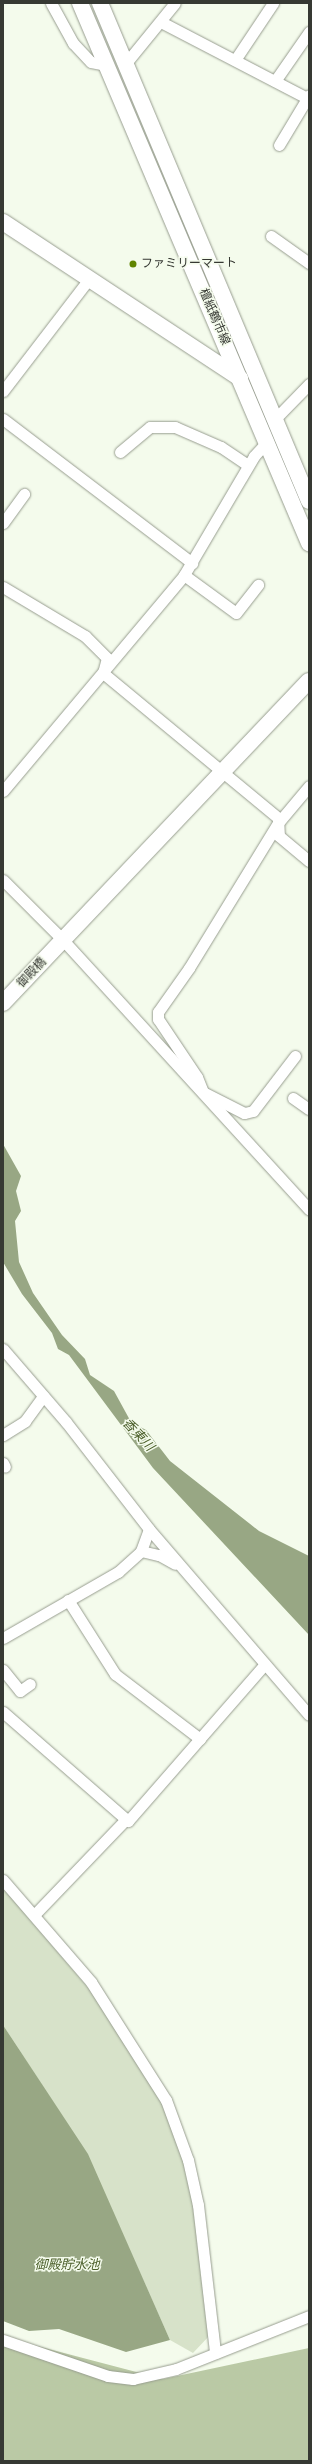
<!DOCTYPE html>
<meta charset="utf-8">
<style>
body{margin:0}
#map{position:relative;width:312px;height:2464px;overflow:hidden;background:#f4fbec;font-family:Karla,"Noto Sans JP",sans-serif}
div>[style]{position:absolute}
.green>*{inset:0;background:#d7e2c9}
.forest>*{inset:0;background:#bac9a5}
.water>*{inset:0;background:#98a784}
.roads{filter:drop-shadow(0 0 1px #979d8f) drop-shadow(0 0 1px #979d8f)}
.street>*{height:11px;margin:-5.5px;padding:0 5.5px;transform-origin:5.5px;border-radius:5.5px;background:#fff}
.secondary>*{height:16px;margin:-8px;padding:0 8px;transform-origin:8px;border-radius:8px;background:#fff}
.dots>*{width:11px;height:11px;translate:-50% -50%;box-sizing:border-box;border:2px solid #f4fbec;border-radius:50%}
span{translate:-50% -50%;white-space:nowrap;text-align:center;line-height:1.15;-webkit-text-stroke:3px #f4fbec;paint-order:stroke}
.poi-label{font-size:12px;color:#363933}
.left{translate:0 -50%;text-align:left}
.street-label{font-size:12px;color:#363933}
.water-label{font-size:13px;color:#4b5f2a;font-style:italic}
.frame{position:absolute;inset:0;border:4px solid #363933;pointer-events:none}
</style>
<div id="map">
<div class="green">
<i style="clip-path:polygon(3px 1888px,90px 1990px,155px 2083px,179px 2143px,195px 2203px,210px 2335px,193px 2353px,170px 2340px,87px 2154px,3px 2025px)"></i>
</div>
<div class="forest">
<i style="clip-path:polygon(3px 2337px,163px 2379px,309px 2348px,309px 2461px,3px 2461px)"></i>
</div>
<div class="water">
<i style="clip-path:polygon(3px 1144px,21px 1176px,16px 1191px,21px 1211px,15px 1221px,19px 1262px,33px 1293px,62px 1335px,85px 1359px,90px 1375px,114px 1391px,131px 1422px,146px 1430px,170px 1461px,259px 1531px,309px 1556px,309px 1635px,153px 1468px,69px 1355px,58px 1349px,52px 1333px,22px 1294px,3px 1262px)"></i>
<i style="clip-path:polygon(3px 2025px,88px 2154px,170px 2340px,126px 2352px,59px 2329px,29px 2331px,3px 2321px)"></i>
</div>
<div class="roads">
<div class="street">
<i style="left:51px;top:3px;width:46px;rotate:61.2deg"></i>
<i style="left:73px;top:43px;width:26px;rotate:47deg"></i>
<i style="left:91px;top:62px;width:16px;rotate:11deg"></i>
<i style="left:161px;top:22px;width:167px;rotate:27.5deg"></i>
<i style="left:235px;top:60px;width:69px;rotate:-56.3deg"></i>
<i style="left:126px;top:63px;width:77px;rotate:-50.8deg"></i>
<i style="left:275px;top:81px;width:60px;rotate:-55.2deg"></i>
<i style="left:279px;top:145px;width:58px;rotate:-59deg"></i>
<i style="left:271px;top:236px;width:47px;rotate:35.4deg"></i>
<i style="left:3px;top:391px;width:141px;rotate:-52.5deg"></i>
<i style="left:3px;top:419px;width:238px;rotate:37.3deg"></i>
<i style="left:275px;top:419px;width:49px;rotate:-45.8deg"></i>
<i style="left:120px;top:452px;width:39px;rotate:-40deg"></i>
<i style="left:150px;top:427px;width:25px"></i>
<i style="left:175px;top:427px;width:50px;rotate:23.5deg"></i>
<i style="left:221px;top:447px;width:32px;rotate:34deg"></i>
<i style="left:3px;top:523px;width:36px;rotate:-54deg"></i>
<i style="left:184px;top:575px;width:64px;rotate:36.2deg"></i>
<i style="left:236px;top:613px;width:36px;rotate:-52deg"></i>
<i style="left:3px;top:587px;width:96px;rotate:30.9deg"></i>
<i style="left:85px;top:636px;width:31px;rotate:45deg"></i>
<i style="left:107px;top:658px;width:16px;rotate:105deg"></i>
<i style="left:103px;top:673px;width:227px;rotate:39.6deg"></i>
<i style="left:278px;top:818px;width:18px;rotate:87deg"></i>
<i style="left:279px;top:836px;width:39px;rotate:40deg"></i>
<i style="left:3px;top:791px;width:282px;rotate:-50deg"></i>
<i style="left:184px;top:575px;width:138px;rotate:-59.5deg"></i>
<i style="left:254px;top:456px;width:19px;rotate:-47deg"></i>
<i style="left:3px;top:880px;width:85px;rotate:45deg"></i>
<i style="left:63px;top:940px;width:365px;rotate:47.6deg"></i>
<i style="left:295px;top:1056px;width:69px;rotate:127.4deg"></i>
<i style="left:253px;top:1111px;width:9px;rotate:167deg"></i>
<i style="left:244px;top:1113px;width:46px;rotate:-152.9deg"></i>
<i style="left:203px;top:1092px;width:16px;rotate:-112deg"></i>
<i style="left:197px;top:1077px;width:70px;rotate:-123.9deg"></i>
<i style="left:158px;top:1019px;width:7px;rotate:-90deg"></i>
<i style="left:158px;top:1012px;width:54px;rotate:-54.8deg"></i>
<i style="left:189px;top:968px;width:170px;rotate:-58.5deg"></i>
<i style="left:278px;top:823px;width:48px;rotate:-50deg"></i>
<i style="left:293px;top:1098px;width:19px;rotate:35deg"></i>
<i style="left:3px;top:1349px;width:96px;rotate:49.2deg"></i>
<i style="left:66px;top:1422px;width:135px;rotate:52.2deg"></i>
<i style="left:149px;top:1529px;width:245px;rotate:49.3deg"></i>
<i style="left:3px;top:1435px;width:26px;rotate:-32deg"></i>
<i style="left:25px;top:1421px;width:31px;rotate:-54deg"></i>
<i style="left:3px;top:1463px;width:4px;rotate:63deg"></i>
<i style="left:141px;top:1551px;width:18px;rotate:13deg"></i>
<i style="left:159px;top:1555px;width:18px;rotate:29deg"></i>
<i style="left:68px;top:1600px;width:88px;rotate:57.6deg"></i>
<i style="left:115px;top:1674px;width:107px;rotate:37.4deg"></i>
<i style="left:3px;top:1638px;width:133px;rotate:-29.9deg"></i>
<i style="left:118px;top:1572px;width:31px;rotate:-42deg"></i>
<i style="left:141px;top:1551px;width:23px;rotate:-70deg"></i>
<i style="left:3px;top:1670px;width:27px;rotate:51deg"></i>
<i style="left:20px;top:1691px;width:12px;rotate:-35deg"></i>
<i style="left:3px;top:1712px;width:166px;rotate:41.1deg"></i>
<i style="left:128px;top:1821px;width:208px;rotate:-48.9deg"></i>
<i style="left:3px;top:1880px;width:135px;rotate:49.2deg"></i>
<i style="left:91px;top:1982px;width:140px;rotate:57.6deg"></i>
<i style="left:166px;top:2100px;width:64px;rotate:69.9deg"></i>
<i style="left:188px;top:2160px;width:46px;rotate:77.5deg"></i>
<i style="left:198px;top:2205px;width:149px;rotate:83.4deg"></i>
<i style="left:35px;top:1914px;width:132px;rotate:-46.2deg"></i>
<i style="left:3px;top:2340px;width:111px;rotate:18.9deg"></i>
<i style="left:108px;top:2376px;width:25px;rotate:7deg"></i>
<i style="left:133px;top:2379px;width:44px;rotate:-13.1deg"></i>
<i style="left:176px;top:2369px;width:143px;rotate:-21.7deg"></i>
</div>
<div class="secondary">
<i style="left:80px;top:3px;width:587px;rotate:67.02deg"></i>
<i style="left:100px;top:3px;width:540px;rotate:67.23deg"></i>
<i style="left:3px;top:222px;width:284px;rotate:33.4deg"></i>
<i style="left:3px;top:1003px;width:444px;rotate:-46.5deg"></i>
</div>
</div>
<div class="dots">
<i style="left:133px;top:264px;background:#608400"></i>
</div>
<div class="poi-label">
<span class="left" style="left:141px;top:264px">ファミリーマート</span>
</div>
<div class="street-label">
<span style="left:214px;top:317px;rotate:67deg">檀紙鶴市線</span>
<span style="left:32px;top:973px;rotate:-46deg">御殿橋</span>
</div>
<div class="water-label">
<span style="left:138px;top:1435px;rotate:47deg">香東川</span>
<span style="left:67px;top:2265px">御殿貯水池</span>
</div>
<div class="frame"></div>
</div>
